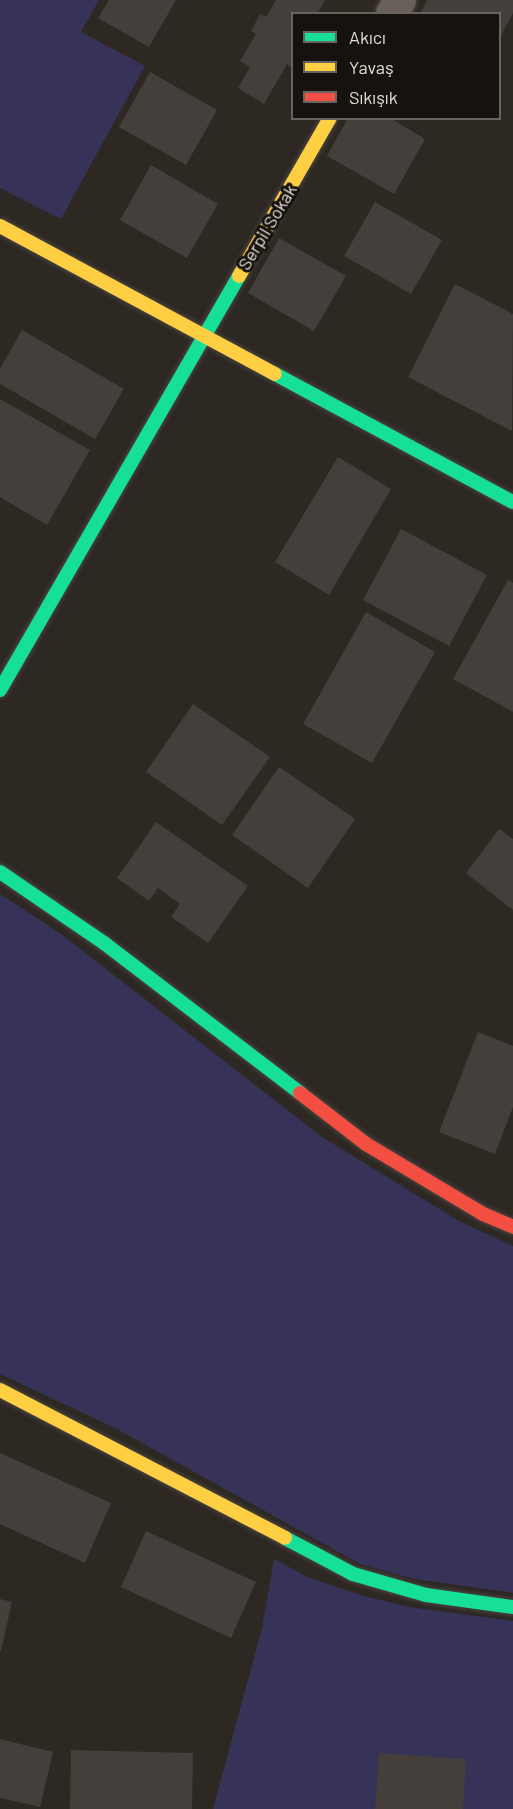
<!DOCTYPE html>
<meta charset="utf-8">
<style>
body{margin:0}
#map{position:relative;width:513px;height:1809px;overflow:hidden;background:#2e2823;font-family:Barlow,sans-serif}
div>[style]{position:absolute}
.green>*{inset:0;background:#363258}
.building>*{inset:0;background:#443f3b}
.roads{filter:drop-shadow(0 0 2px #4a4540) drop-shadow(0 0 2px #4a4540)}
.street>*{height:32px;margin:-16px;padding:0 16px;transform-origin:16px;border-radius:16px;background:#696159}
.fast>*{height:14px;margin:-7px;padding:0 7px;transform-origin:7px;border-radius:7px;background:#16e098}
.slow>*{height:14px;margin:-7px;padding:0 7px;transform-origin:7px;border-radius:7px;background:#ffcf43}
.jam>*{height:14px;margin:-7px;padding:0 7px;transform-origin:7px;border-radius:7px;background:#f24e42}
span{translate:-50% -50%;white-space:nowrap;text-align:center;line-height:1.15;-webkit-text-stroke:6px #16120e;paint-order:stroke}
.street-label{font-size:18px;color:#e3dcd6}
.legend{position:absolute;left:291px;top:12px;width:210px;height:108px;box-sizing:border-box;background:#16120e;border:2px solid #68635e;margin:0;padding:8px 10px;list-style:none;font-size:18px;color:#e3dcd6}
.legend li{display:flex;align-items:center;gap:12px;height:30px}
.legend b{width:30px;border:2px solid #68635e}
</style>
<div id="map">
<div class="green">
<i style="clip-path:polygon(0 0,99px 0,81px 32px,145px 66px,61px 219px,0 188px)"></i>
<i style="clip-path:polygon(0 894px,61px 934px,322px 1137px,459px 1221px,513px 1246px,513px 1593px,414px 1579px,360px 1564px,117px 1429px,0 1374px)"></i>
<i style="clip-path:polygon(274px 1559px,308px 1577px,363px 1596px,410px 1607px,513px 1621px,513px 1809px,213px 1809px,262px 1628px)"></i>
</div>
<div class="building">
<i style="clip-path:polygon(109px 0,176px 0,149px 47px,98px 18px)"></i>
<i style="clip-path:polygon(276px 0,325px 0,317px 14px,292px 14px,292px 68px,287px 64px,264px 104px,238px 88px,250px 67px,240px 61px,256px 34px,251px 31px,260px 14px,266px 17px)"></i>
<i style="clip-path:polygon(427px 0,513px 0,513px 13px,500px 37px,500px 14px,420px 14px)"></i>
<i style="clip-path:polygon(150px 72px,217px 110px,186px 165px,119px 127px)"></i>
<i style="clip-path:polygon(348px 118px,390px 118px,425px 139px,394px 194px,327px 156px)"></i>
<i style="clip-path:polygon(151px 165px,218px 204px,187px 258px,120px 220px)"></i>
<i style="clip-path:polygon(375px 202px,442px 240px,411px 294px,344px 256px)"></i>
<i style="clip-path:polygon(279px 238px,346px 276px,314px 331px,248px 293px)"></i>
<i style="clip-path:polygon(455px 284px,513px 314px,512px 431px,408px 377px)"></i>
<i style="clip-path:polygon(22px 330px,124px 389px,95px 439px,0 384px,0 369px)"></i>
<i style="clip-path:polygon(0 399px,90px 450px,47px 525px,0 497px)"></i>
<i style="clip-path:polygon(338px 457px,391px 489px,329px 595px,275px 562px)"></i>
<i style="clip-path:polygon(401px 529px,487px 575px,449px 646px,363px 600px)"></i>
<i style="clip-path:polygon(508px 580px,513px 583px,513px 712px,453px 679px)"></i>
<i style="clip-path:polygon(366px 612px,435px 652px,372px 763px,303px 724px)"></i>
<i style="clip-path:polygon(193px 704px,270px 757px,222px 825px,146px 772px)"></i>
<i style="clip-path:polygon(279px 767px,355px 819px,308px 888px,232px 835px)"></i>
<i style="clip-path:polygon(156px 822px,248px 886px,208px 943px,171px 917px,180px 904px,158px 888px,149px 901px,117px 878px)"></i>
<i style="clip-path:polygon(499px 829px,513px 839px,513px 910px,466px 873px)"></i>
<i style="clip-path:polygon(478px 1032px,513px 1046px,513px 1107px,495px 1154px,439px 1132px)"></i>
<i style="clip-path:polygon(0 1453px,111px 1503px,85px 1563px,0 1524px)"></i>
<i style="clip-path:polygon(146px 1531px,256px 1582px,231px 1638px,121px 1587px)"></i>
<i style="clip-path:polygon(0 1599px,12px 1602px,1px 1651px,0 1651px)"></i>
<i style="clip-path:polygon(0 1739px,53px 1752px,40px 1807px,0 1798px)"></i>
<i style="clip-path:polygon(71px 1750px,193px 1753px,192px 1809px,70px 1809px)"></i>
<i style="clip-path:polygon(379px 1753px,466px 1759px,463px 1809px,375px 1809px)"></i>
</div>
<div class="roads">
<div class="street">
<i style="left:392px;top:14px;width:16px;rotate:-60deg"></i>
</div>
<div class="fast">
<i style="left:275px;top:374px;width:270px;rotate:28.3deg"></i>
<i style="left:0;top:690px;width:478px;rotate:-60deg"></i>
<i style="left:0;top:872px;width:126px;rotate:34.3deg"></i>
<i style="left:104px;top:943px;width:247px;rotate:37.4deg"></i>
<i style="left:285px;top:1538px;width:77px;rotate:27.9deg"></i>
<i style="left:353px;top:1574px;width:76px;rotate:16deg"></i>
<i style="left:426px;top:1595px;width:88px;rotate:7.9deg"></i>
</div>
<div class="slow">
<i style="left:0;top:226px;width:312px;rotate:28.3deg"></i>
<i style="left:239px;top:276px;width:182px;rotate:-60.1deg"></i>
<i style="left:0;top:1390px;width:321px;rotate:27.4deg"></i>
</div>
<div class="jam">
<i style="left:300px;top:1093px;width:83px;rotate:37.7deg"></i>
<i style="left:366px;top:1144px;width:136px;rotate:30.9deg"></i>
<i style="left:483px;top:1214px;width:33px;rotate:23deg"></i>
</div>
</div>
<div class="street-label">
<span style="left:267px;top:227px;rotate:-59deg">Serpil Sokak</span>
</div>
<ul class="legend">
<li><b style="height:8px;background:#16e098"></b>Akıcı</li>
<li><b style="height:8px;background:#ffcf43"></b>Yavaş</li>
<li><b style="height:8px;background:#f24e42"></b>Sıkışık</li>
</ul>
</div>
